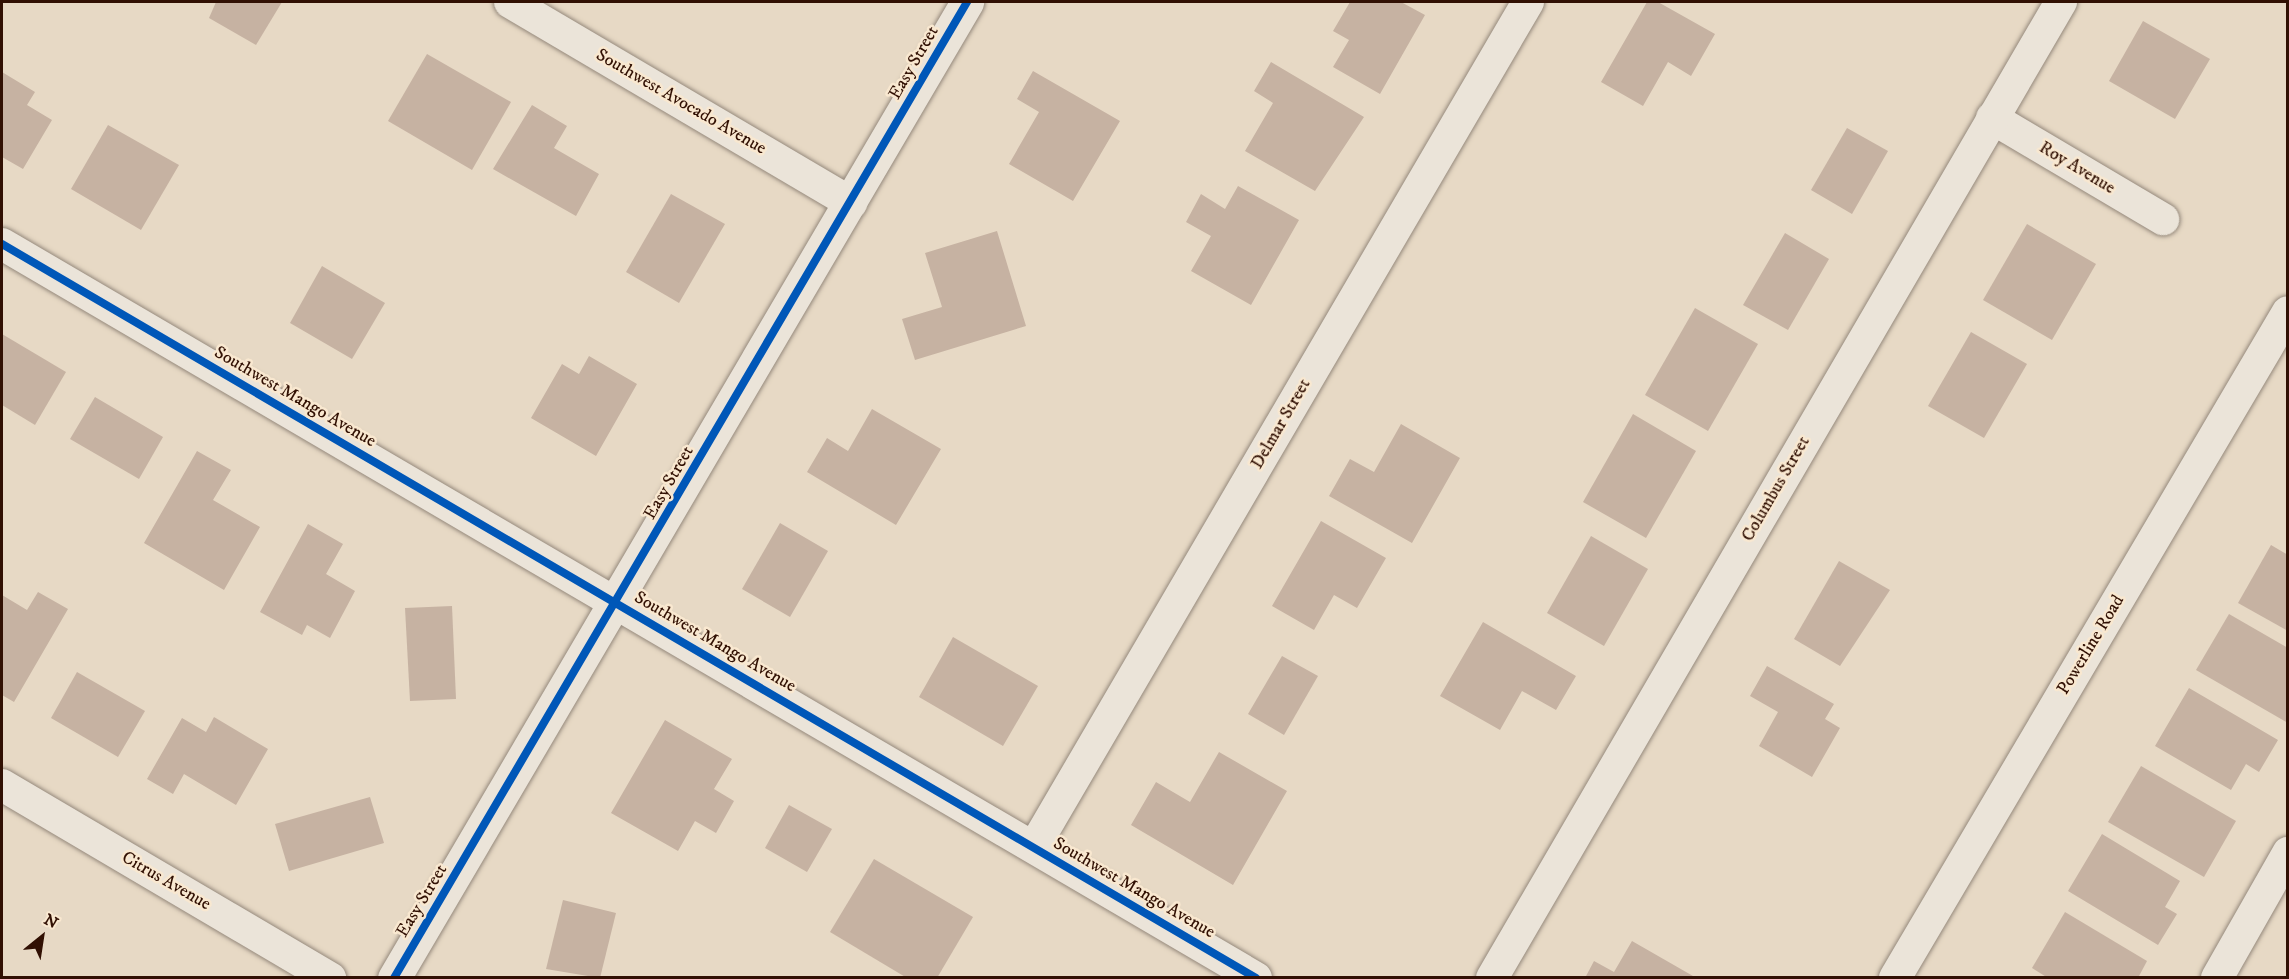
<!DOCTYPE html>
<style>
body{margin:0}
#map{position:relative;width:2289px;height:979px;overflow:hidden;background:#e7d9c5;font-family:"IM FELL DW Pica",serif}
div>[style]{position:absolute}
.building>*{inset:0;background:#c6b2a2}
.roads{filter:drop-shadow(0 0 2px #95897c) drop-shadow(0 0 2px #95897c)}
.minor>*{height:32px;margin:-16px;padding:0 16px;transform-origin:16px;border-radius:16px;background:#ebe4d9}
.tertiary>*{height:33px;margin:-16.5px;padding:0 16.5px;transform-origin:16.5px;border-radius:16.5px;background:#ebe4d9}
.cycleway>*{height:8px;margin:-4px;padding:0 4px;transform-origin:4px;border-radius:4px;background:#0057b8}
span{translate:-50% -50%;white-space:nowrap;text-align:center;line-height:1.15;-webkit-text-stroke:5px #f9e8d0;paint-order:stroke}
.street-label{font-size:18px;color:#311003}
.frame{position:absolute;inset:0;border:3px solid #311003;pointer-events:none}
.north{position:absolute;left:12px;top:907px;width:60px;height:60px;-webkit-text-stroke:4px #f9e8d0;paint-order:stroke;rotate:30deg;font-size:16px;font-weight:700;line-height:24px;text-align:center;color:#311003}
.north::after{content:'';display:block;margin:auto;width:21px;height:27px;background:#311003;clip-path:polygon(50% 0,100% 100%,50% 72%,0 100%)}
</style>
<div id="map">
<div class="building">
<i style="clip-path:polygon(216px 2px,282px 2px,256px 45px,209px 18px)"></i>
<i style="clip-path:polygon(1350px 2px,1401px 2px,1425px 15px,1380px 94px,1333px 67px,1349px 40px,1333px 31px)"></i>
<i style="clip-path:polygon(1647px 2px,1658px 2px,1715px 34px,1691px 76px,1668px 62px,1643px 106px,1601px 82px)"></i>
<i style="clip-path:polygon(2143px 21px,2210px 59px,2175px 119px,2109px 81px)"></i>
<i style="clip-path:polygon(427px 54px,511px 102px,472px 170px,388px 121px)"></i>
<i style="clip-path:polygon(1271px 62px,1364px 117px,1315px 191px,1245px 151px,1273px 103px,1254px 91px)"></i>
<i style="clip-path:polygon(1033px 71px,1120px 121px,1073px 201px,1009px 164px,1039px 112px,1017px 99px)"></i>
<i style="clip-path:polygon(2px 72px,35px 92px,27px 105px,52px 120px,23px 169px,2px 157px)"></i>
<i style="clip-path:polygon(532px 105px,567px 126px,554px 148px,599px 174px,576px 216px,493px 169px)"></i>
<i style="clip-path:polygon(108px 125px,179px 165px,141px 230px,71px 189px)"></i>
<i style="clip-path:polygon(1847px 128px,1888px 151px,1852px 214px,1811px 190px)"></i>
<i style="clip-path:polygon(1238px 186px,1299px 220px,1251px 305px,1191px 271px,1211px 236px,1186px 222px,1201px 194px,1225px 209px)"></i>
<i style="clip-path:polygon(671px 194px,725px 224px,679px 303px,626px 272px)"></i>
<i style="clip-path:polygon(2027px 224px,2096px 264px,2052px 340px,1983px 300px)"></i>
<i style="clip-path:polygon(997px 231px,1026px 326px,915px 360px,902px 319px,942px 307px,925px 253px)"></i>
<i style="clip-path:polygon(1785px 233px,1829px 259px,1788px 330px,1743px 305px)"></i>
<i style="clip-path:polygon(322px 266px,385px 303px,352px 359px,290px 323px)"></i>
<i style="clip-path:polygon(1695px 308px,1758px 344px,1708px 431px,1645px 395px)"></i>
<i style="clip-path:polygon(1971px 332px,2027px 364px,1984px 438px,1928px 406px)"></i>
<i style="clip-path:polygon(2px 334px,66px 372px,35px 425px,2px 405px)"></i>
<i style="clip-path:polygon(589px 356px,637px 384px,596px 456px,531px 418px,562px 364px,579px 374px)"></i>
<i style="clip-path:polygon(95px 397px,163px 437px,139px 479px,70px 439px)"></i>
<i style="clip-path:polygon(872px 409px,941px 449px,896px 525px,807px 472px,827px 438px,848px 451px)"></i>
<i style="clip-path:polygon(1633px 414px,1696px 451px,1646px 538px,1583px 502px)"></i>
<i style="clip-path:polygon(1401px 424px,1460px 458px,1412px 543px,1329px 496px,1350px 459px,1374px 472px)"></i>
<i style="clip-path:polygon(197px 451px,231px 470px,213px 500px,260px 527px,224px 590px,144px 543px)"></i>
<i style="clip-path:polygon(1321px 521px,1386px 558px,1357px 608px,1334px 595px,1314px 630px,1272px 606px)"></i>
<i style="clip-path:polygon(780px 523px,828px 551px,790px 617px,742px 589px)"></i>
<i style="clip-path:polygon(308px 524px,343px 544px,326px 574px,355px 591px,330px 638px,307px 625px,302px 635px,260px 612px)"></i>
<i style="clip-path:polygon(1591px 536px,1648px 569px,1604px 646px,1547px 613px)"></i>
<i style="clip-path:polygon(2271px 545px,2288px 555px,2288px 631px,2238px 603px)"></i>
<i style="clip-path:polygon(1839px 561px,1890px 590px,1840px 666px,1794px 639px)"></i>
<i style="clip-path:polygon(38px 592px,68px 609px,14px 702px,2px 695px,2px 595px,27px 610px)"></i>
<i style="clip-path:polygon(452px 606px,456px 699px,410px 701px,405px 608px)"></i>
<i style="clip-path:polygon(2229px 614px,2288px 648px,2288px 723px,2196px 670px)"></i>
<i style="clip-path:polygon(1483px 622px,1576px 676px,1556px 710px,1522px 691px,1500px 730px,1440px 696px)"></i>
<i style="clip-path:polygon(953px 637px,1038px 686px,1003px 746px,919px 697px)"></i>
<i style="clip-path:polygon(1282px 656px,1318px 676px,1284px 735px,1248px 714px)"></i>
<i style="clip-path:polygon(1767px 666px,1834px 704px,1825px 719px,1840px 728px,1812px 777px,1759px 746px,1778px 712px,1750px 696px)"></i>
<i style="clip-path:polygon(77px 672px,145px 711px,118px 757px,51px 718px)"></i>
<i style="clip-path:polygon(2189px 688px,2278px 740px,2259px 772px,2246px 764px,2231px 790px,2155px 746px)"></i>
<i style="clip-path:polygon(214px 717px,268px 749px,236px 805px,184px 774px,173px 794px,147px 779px,182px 718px,206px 732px)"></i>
<i style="clip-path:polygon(665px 720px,732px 759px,714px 789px,734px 801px,716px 833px,695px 821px,678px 851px,611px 813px)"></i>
<i style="clip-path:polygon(1219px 752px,1287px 791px,1233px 885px,1131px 825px,1156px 782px,1190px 802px)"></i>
<i style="clip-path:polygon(2141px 766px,2236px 821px,2204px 877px,2108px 822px)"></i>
<i style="clip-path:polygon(370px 797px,384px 843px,289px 871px,275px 824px)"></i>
<i style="clip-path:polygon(789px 805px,832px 829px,807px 872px,765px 848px)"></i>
<i style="clip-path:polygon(2102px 834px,2180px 881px,2165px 907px,2177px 914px,2158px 945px,2068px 891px)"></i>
<i style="clip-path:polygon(874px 859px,973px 917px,937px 978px,907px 978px,830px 932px)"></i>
<i style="clip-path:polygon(563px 900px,616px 913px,600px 978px,546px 969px)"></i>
<i style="clip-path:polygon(2065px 912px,2147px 961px,2138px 978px,2048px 978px,2032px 968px)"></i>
<i style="clip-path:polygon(1632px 941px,1693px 976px,1692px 978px,1585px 978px,1594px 961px,1614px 972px)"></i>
</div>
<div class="roads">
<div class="minor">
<i style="left:510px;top:2px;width:396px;rotate:30.5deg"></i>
<i style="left:1992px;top:118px;width:199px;rotate:30.6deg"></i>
<i style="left:2px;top:244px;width:1453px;rotate:30.34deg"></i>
<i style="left:2px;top:785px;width:381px;rotate:30.5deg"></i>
<i style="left:1034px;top:847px;width:979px;rotate:-59.69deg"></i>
<i style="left:1492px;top:978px;width:1130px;rotate:-59.76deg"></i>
<i style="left:1895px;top:978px;width:773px;rotate:-59.46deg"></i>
<i style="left:2217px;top:978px;width:144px;rotate:-60.4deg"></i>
</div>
<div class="tertiary">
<i style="left:394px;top:978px;width:1132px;rotate:-59.58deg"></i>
</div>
</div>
<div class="cycleway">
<i style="left:2px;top:244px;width:1453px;rotate:30.34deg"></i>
<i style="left:394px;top:978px;width:1132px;rotate:-59.58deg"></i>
</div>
<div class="street-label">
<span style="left:914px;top:63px;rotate:-60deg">Easy Street</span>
<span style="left:681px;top:102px;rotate:30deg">Southwest Avocado Avenue</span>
<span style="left:2077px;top:168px;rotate:31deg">Roy Avenue</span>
<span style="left:295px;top:397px;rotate:30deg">Southwest Mango Avenue</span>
<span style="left:1281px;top:424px;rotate:-60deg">Delmar Street</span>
<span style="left:669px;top:483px;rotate:-60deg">Easy Street</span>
<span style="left:1776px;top:489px;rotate:-60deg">Columbus Street</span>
<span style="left:715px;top:642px;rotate:30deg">Southwest Mango Avenue</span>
<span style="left:2091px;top:645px;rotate:-59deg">Powerline Road</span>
<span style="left:166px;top:881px;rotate:30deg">Citrus Avenue</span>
<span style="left:1134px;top:888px;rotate:30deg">Southwest Mango Avenue</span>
<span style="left:422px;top:901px;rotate:-59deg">Easy Street</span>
</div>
<div class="frame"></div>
<div class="north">N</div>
</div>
